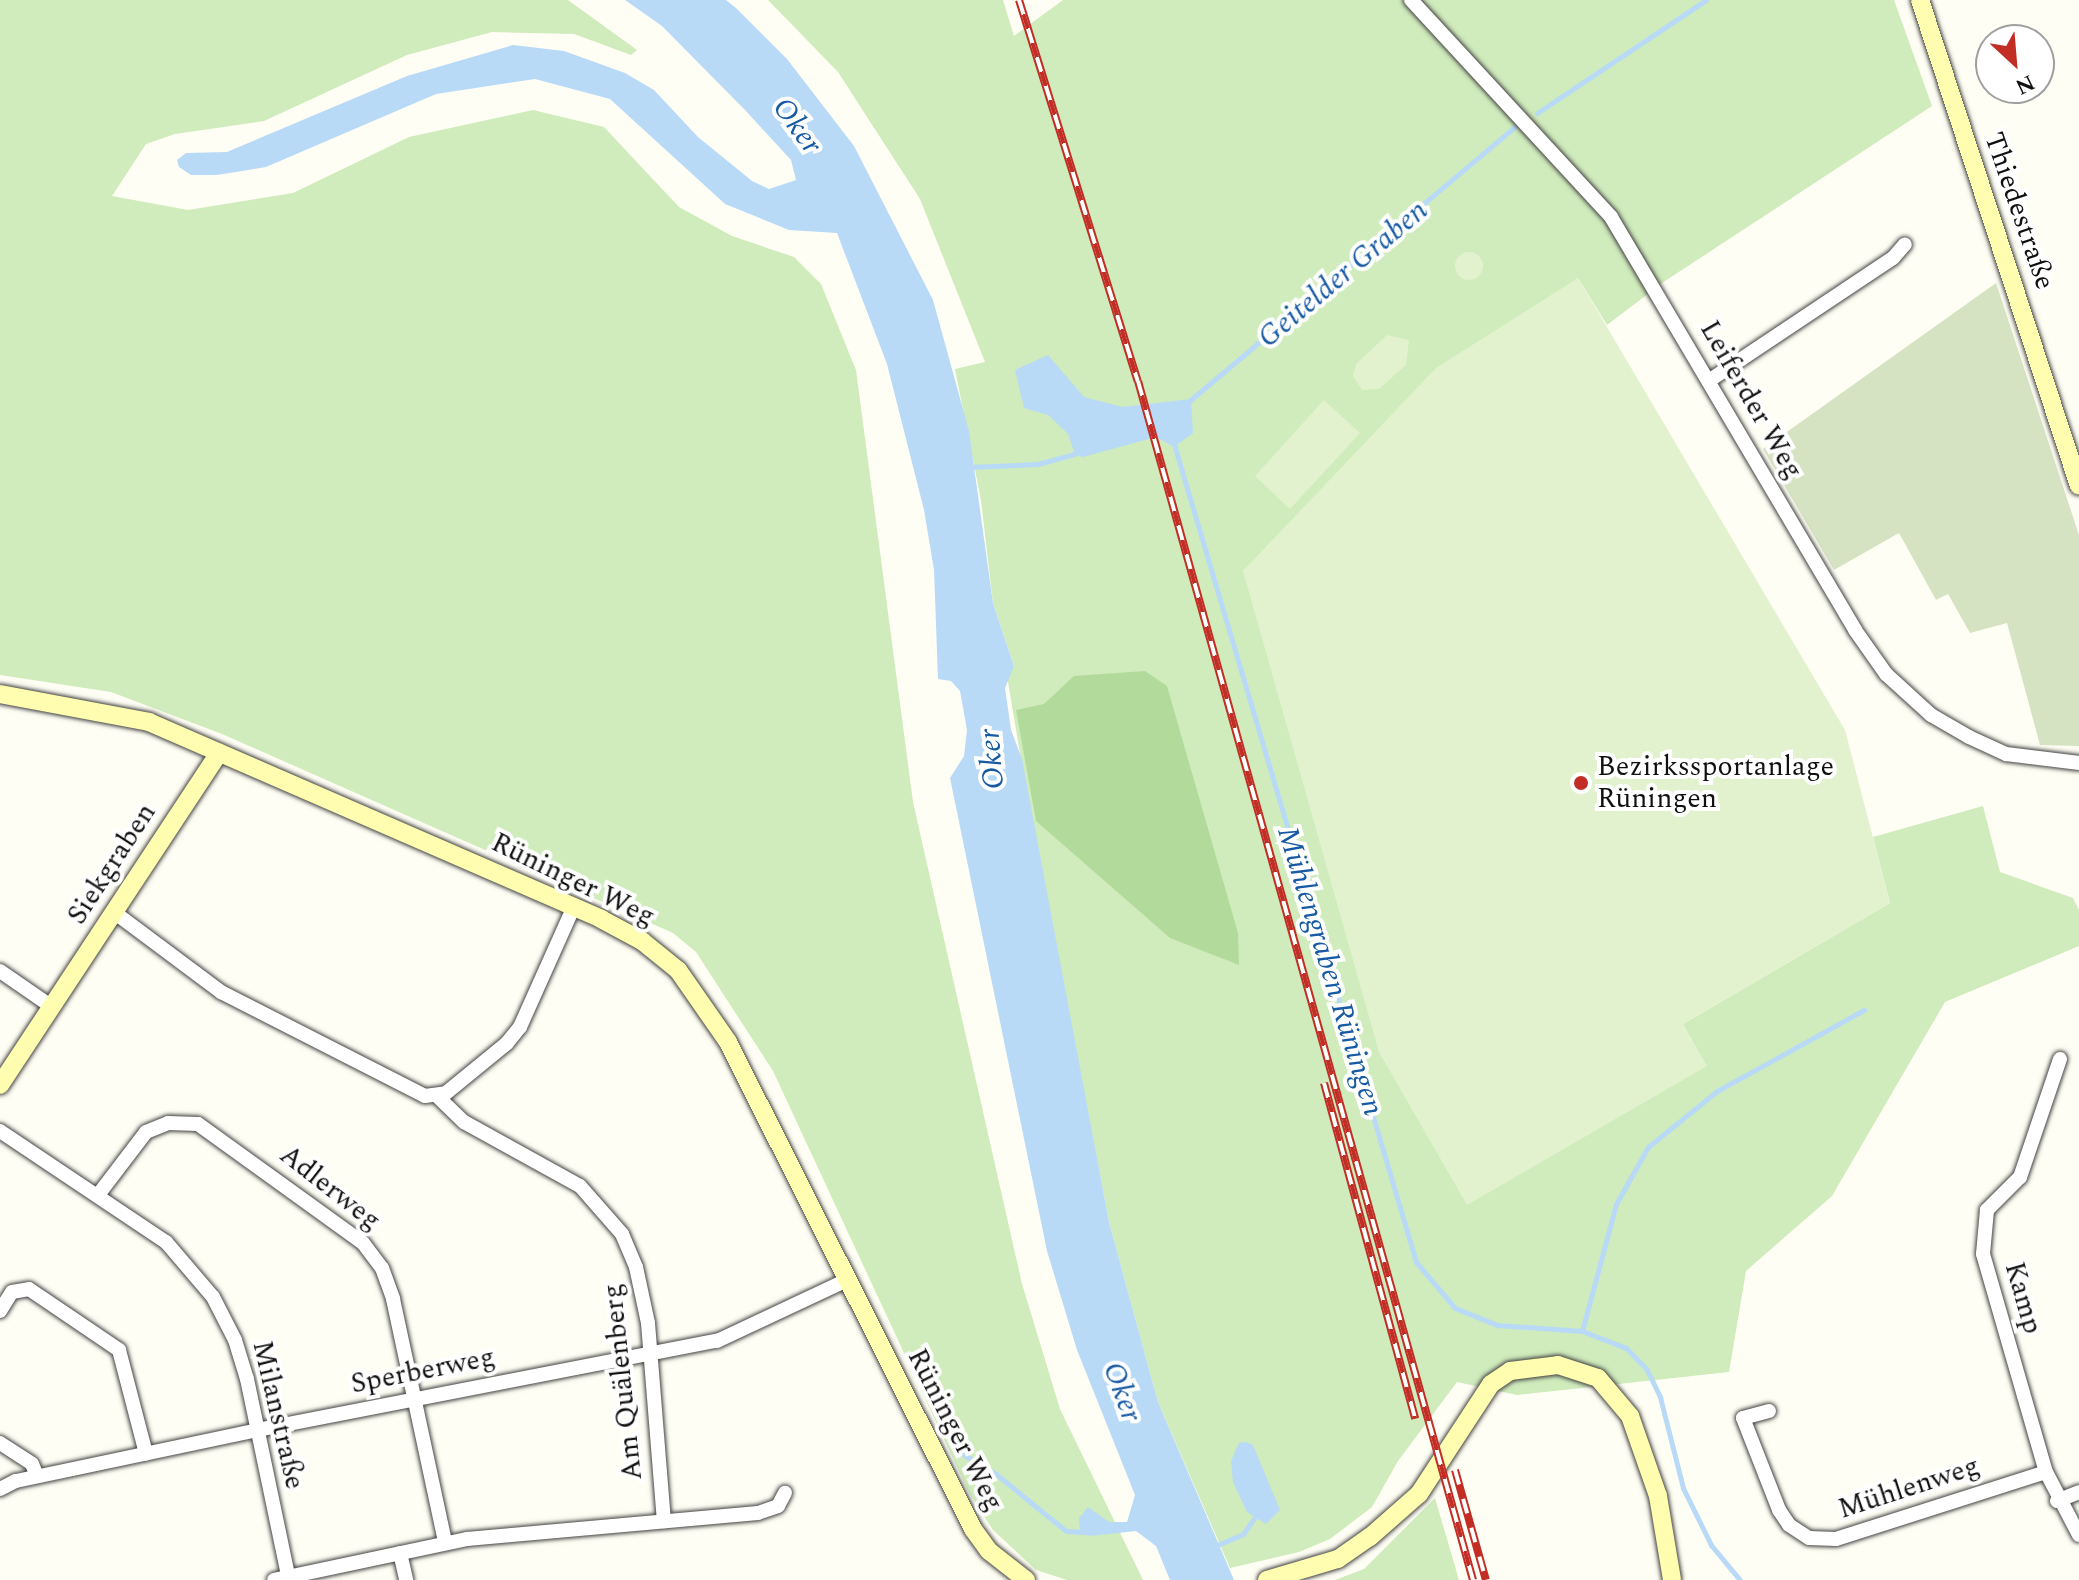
<!DOCTYPE html>
<meta charset="utf-8">
<style>
body{margin:0}
#map{position:relative;width:2079px;height:1580px;overflow:hidden;background:#fffef4;font-family:Spectral,serif}
div>[style]{position:absolute}
.green>*{inset:0;background:#d0ebbc}
.forest>*{inset:0;background:#b2db9b}
.cemetery>*{inset:0;background:#d5e3c3}
.pitch>*{inset:0;background:#e2f2ce}
.round{border-radius:50%}
.water>*{inset:0;background:#b8daf7}
.stream>*{height:5px;margin:-2.5px;padding:0 2.5px;transform-origin:2.5px;border-radius:2.5px;background:#b8daf7}
.roads{filter:drop-shadow(0 0 2px #434343) drop-shadow(0 0 2px #434343)}
.street>*{height:14px;margin:-7px;padding:0 7px;transform-origin:7px;border-radius:7px;background:#fff}
.secondary>*{height:18px;margin:-9px;padding:0 9px;transform-origin:9px;border-radius:9px;background:#fffdaf}
.rail>*{height:8px;margin-top:-4px;transform-origin:0;background:repeating-linear-gradient(90deg,#fff 0 15px,#c22d26 0 30px);box-sizing:border-box;border-block:2px solid #c22d26}
.dots>*{width:22px;height:22px;translate:-50% -50%;box-sizing:border-box;border:4px solid #fff;border-radius:50%}
span{translate:-50% -50%;white-space:nowrap;text-align:center;line-height:1.15;-webkit-text-stroke:8px #fff;paint-order:stroke}
.street-label{font-size:28px;color:#101010}
.poi-label{font-size:28px;color:#101010}
.left{translate:0 -50%;text-align:left}
.water-label{font-size:30px;color:#175aa4;font-style:italic}
.north{position:absolute;left:1975px;top:24px;width:80px;height:80px;box-sizing:border-box;background:#fff;border:2px solid #9f9f9f;border-radius:50%;rotate:154deg;font-size:22px;font-weight:700;line-height:32px;text-align:center;color:#101010}
.north::after{content:'';display:block;margin:auto;width:28px;height:36px;background:#c22d26;clip-path:polygon(50% 0,100% 100%,50% 72%,0 100%)}
</style>
<div id="map">
<div class="green">
<i style="clip-path:polygon(0 0,568px 0,637px 50px,631px 55px,574px 34px,492px 32px,407px 55px,264px 121px,175px 134px,146px 144px,112px 196px,188px 210px,293px 193px,409px 137px,533px 110px,604px 127px,679px 207px,732px 236px,794px 257px,821px 284px,856px 370px,913px 802px,1022px 1284px,1060px 1409px,1143px 1580px,1067px 1580px,1036px 1570px,993px 1530px,969px 1493px,773px 1071px,696px 952px,673px 933px,222px 734px,111px 692px,0 675px)"></i>
<i style="clip-path:polygon(768px 0,1003px 0,1014px 36px,1063px 0,1894px 0,1932px 106px,1665px 281px,1607px 325px,1578px 278px,1243px 571px,1706px 1067px,1683px 1024px,1890px 903px,1873px 837px,1983px 806px,2000px 872px,2073px 898px,2079px 910px,2079px 946px,1945px 1002px,1832px 1196px,1746px 1271px,1729px 1372px,1517px 1395px,1457px 1382px,1398px 1461px,1372px 1507px,1330px 1539px,1299px 1552px,1230px 1568px,1158px 1402px,1109px 1222px,1034px 836px,1007px 676px,1014px 666px,993px 603px,981px 500px,955px 369px,985px 362px,920px 199px,838px 72px)"></i>
<i style="clip-path:polygon(1435px 1498px,1459px 1580px,1335px 1580px,1364px 1569px)"></i>
</div>
<div class="forest">
<i style="clip-path:polygon(1145px 671px,1167px 686px,1238px 933px,1239px 965px,1170px 938px,1036px 821px,1016px 710px,1044px 704px,1074px 676px)"></i>
</div>
<div class="cemetery">
<i style="clip-path:polygon(1996px 283px,2079px 535px,2079px 746px,2040px 745px,2007px 623px,1970px 633px,1948px 594px,1936px 600px,1899px 533px,1834px 570px,1763px 449px)"></i>
</div>
<div class="pitch">
<i class="round" style="left:1455px;top:252px;width:28px;height:28px"></i>
<i style="clip-path:polygon(1578px 278px,1845px 730px,1890px 903px,1683px 1024px,1707px 1066px,1467px 1205px,1379px 1052px,1243px 571px,1436px 368px)"></i>
<i style="clip-path:polygon(1387px 335px,1409px 340px,1406px 365px,1379px 389px,1362px 390px,1353px 376px,1356px 364px)"></i>
<i style="clip-path:polygon(1324px 400px,1360px 433px,1290px 509px,1255px 476px)"></i>
</div>
<div class="water">
<i style="clip-path:polygon(625px 0,726px 0,736px 8px,787px 59px,854px 146px,933px 300px,969px 431px,993px 603px,1014px 666px,1005px 688px,1011px 730px,1022px 759px,1109px 1222px,1158px 1402px,1234px 1580px,1170px 1580px,1156px 1546px,1136px 1531px,1090px 1536px,1080px 1530px,1079px 1518px,1088px 1507px,1109px 1522px,1127px 1522px,1135px 1495px,1077px 1350px,1047px 1251px,950px 778px,964px 756px,967px 730px,960px 691px,951px 681px,938px 679px,934px 570px,924px 510px,887px 364px,837px 233px,789px 230px,725px 204px,610px 99px,535px 79px,436px 94px,266px 167px,217px 175px,191px 175px,179px 167px,177px 160px,186px 153px,227px 152px,407px 76px,513px 45px,564px 51px,625px 73px,654px 90px,698px 137px,752px 181px,769px 189px,796px 180px,791px 160px,745px 110px,662px 26px)"></i>
<i style="clip-path:polygon(1048px 355px,1084px 397px,1122px 407px,1191px 399px,1193px 433px,1174px 447px,1156px 437px,1083px 457px,1075px 455px,1068px 434px,1048px 415px,1024px 408px,1015px 370px)"></i>
<i style="clip-path:polygon(1246px 1442px,1253px 1445px,1280px 1510px,1266px 1524px,1247px 1512px,1233px 1482px,1231px 1461px,1239px 1443px)"></i>
</div>
<div class="stream">
<i style="left:1537px;top:113px;width:203px;rotate:-33.8deg"></i>
<i style="left:1188px;top:402px;width:427px;rotate:-40.1deg"></i>
<i style="left:1173px;top:441px;width:856px;rotate:73.51deg"></i>
<i style="left:1416px;top:1262px;width:60px;rotate:49.7deg"></i>
<i style="left:1455px;top:1308px;width:45px;rotate:22deg"></i>
<i style="left:1497px;top:1325px;width:85px;rotate:4deg"></i>
<i style="left:1582px;top:1331px;width:47px;rotate:21.1deg"></i>
<i style="left:1626px;top:1348px;width:30px;rotate:46deg"></i>
<i style="left:1647px;top:1370px;width:30px;rotate:64deg"></i>
<i style="left:1660px;top:1397px;width:94px;rotate:75.8deg"></i>
<i style="left:1683px;top:1488px;width:64px;rotate:63.8deg"></i>
<i style="left:1711px;top:1545px;width:45px;rotate:50.4deg"></i>
<i style="left:969px;top:467px;width:69px;rotate:-2.5deg"></i>
<i style="left:1038px;top:464px;width:45px;rotate:-15.6deg"></i>
<i style="left:1582px;top:1331px;width:131px;rotate:-75deg"></i>
<i style="left:1616px;top:1204px;width:65px;rotate:-60.7deg"></i>
<i style="left:1648px;top:1147px;width:89px;rotate:-39.1deg"></i>
<i style="left:1717px;top:1091px;width:168px;rotate:-28.9deg"></i>
<i style="left:961px;top:1453px;width:41px;rotate:31deg"></i>
<i style="left:996px;top:1474px;width:90px;rotate:39.2deg"></i>
<i style="left:1066px;top:1531px;width:22px;rotate:3deg"></i>
<i style="left:1215px;top:1546px;width:30px;rotate:-23deg"></i>
<i style="left:1243px;top:1534px;width:19px;rotate:-55deg"></i>
</div>
<div class="roads">
<div class="street">
<i style="left:1411px;top:0;width:295px;rotate:47.3deg"></i>
<i style="left:1611px;top:217px;width:480px;rotate:59.4deg"></i>
<i style="left:1855px;top:630px;width:54px;rotate:54.8deg"></i>
<i style="left:1886px;top:674px;width:61px;rotate:42.3deg"></i>
<i style="left:1931px;top:715px;width:44px;rotate:30.1deg"></i>
<i style="left:1969px;top:737px;width:41px;rotate:24.7deg"></i>
<i style="left:2006px;top:754px;width:74px;rotate:7deg"></i>
<i style="left:1710px;top:380px;width:220px;rotate:-33.7deg"></i>
<i style="left:1893px;top:258px;width:18px;rotate:-49deg"></i>
<i style="left:114px;top:912px;width:134px;rotate:36.8deg"></i>
<i style="left:221px;top:992px;width:229px;rotate:27deg"></i>
<i style="left:425px;top:1096px;width:21px;rotate:-8deg"></i>
<i style="left:446px;top:1093px;width:79px;rotate:-39.3deg"></i>
<i style="left:507px;top:1043px;width:21px;rotate:-51deg"></i>
<i style="left:520px;top:1027px;width:133px;rotate:-65.9deg"></i>
<i style="left:0;top:971px;width:63px;rotate:34.7deg"></i>
<i style="left:2060px;top:1059px;width:125px;rotate:108.7deg"></i>
<i style="left:2020px;top:1177px;width:47px;rotate:135deg"></i>
<i style="left:1987px;top:1210px;width:44px;rotate:95.2deg"></i>
<i style="left:1983px;top:1254px;width:227px;rotate:73.9deg"></i>
<i style="left:2046px;top:1472px;width:71px;rotate:62.4deg"></i>
<i style="left:437px;top:1096px;width:37px;rotate:44deg"></i>
<i style="left:464px;top:1122px;width:132px;rotate:28.9deg"></i>
<i style="left:580px;top:1186px;width:64px;rotate:48.8deg"></i>
<i style="left:622px;top:1234px;width:36px;rotate:67deg"></i>
<i style="left:636px;top:1267px;width:57px;rotate:77.9deg"></i>
<i style="left:648px;top:1323px;width:199px;rotate:85.4deg"></i>
<i style="left:0;top:1131px;width:200px;rotate:33.8deg"></i>
<i style="left:166px;top:1242px;width:72px;rotate:49.5deg"></i>
<i style="left:213px;top:1297px;width:48px;rotate:62.9deg"></i>
<i style="left:235px;top:1340px;width:41px;rotate:72.9deg"></i>
<i style="left:247px;top:1379px;width:205px;rotate:78.2deg"></i>
<i style="left:98px;top:1195px;width:79px;rotate:-52.7deg"></i>
<i style="left:146px;top:1132px;width:24px;rotate:-22deg"></i>
<i style="left:168px;top:1123px;width:30px;rotate:2deg"></i>
<i style="left:198px;top:1124px;width:203px;rotate:35.8deg"></i>
<i style="left:363px;top:1243px;width:31px;rotate:53deg"></i>
<i style="left:382px;top:1268px;width:33px;rotate:70deg"></i>
<i style="left:393px;top:1299px;width:249px;rotate:77.9deg"></i>
<i style="left:0;top:1311px;width:22px;rotate:-58deg"></i>
<i style="left:12px;top:1292px;width:17px;rotate:-10deg"></i>
<i style="left:29px;top:1289px;width:109px;rotate:34.1deg"></i>
<i style="left:119px;top:1350px;width:107px;rotate:75.4deg"></i>
<i style="left:1769px;top:1411px;width:27px;rotate:165deg"></i>
<i style="left:1743px;top:1418px;width:99px;rotate:68.6deg"></i>
<i style="left:1779px;top:1510px;width:18px;rotate:56deg"></i>
<i style="left:1789px;top:1525px;width:24px;rotate:33deg"></i>
<i style="left:1809px;top:1538px;width:27px;rotate:2deg"></i>
<i style="left:1836px;top:1539px;width:220px;rotate:-17.7deg"></i>
<i style="left:0;top:1443px;width:38px;rotate:33deg"></i>
<i style="left:32px;top:1464px;width:13px;rotate:67deg"></i>
<i style="left:0;top:1489px;width:18px;rotate:-27deg"></i>
<i style="left:16px;top:1481px;width:246px;rotate:-11.9deg"></i>
<i style="left:257px;top:1430px;width:469px;rotate:-11deg"></i>
<i style="left:717px;top:1341px;width:144px;rotate:-25.1deg"></i>
<i style="left:2057px;top:1501px;width:24px;rotate:-22deg"></i>
<i style="left:400px;top:1553px;width:28px;rotate:77deg"></i>
<i style="left:274px;top:1580px;width:197px;rotate:-12deg"></i>
<i style="left:467px;top:1539px;width:292px;rotate:-5.1deg"></i>
<i style="left:758px;top:1513px;width:21px;rotate:-19deg"></i>
<i style="left:778px;top:1506px;width:15px;rotate:-62deg"></i>
</div>
<div class="secondary">
<i style="left:1920px;top:0;width:511px;rotate:71.88deg"></i>
<i style="left:0;top:694px;width:152px;rotate:10.6deg"></i>
<i style="left:149px;top:722px;width:493px;rotate:23.5deg"></i>
<i style="left:601px;top:919px;width:47px;rotate:28.2deg"></i>
<i style="left:642px;top:941px;width:46px;rotate:38.9deg"></i>
<i style="left:678px;top:970px;width:88px;rotate:55.2deg"></i>
<i style="left:728px;top:1042px;width:545px;rotate:63.29deg"></i>
<i style="left:973px;top:1529px;width:27px;rotate:54deg"></i>
<i style="left:989px;top:1551px;width:47px;rotate:38.1deg"></i>
<i style="left:0;top:1085px;width:398px;rotate:-56.6deg"></i>
<i style="left:1267px;top:1580px;width:74px;rotate:-16.5deg"></i>
<i style="left:1338px;top:1559px;width:39px;rotate:-35deg"></i>
<i style="left:1370px;top:1537px;width:65px;rotate:-41.3deg"></i>
<i style="left:1419px;top:1494px;width:131px;rotate:-56.8deg"></i>
<i style="left:1491px;top:1384px;width:23px;rotate:-34deg"></i>
<i style="left:1510px;top:1371px;width:48px;rotate:-7.1deg"></i>
<i style="left:1558px;top:1365px;width:42px;rotate:18deg"></i>
<i style="left:1598px;top:1378px;width:50px;rotate:49.9deg"></i>
<i style="left:1630px;top:1416px;width:85px;rotate:70.7deg"></i>
<i style="left:1658px;top:1496px;width:85px;rotate:80.5deg"></i>
</div>
</div>
<div class="rail">
<i style="left:1019px;top:0;width:399px;rotate:72.7deg"></i>
<i style="left:1138px;top:381px;width:1245px;rotate:74.39deg"></i>
<i style="left:1324px;top:1083px;width:348px;rotate:74.8deg"></i>
<i style="left:1455px;top:1470px;width:114px;rotate:74.3deg"></i>
</div>
<div class="dots">
<i style="left:1581px;top:783px;background:#c22d26"></i>
</div>
<div class="street-label">
<span style="left:2019px;top:211px;rotate:71deg">Thiedestraße</span>
<span style="left:1751px;top:400px;rotate:60deg">Leiferder Weg</span>
<span style="left:112px;top:864px;rotate:-57deg">Siekgraben</span>
<span style="left:573px;top:880px;rotate:26deg">Rüninger Weg</span>
<span style="left:330px;top:1188px;rotate:38deg">Adlerweg</span>
<span style="left:2023px;top:1298px;rotate:74deg">Kamp</span>
<span style="left:423px;top:1371px;rotate:-11deg">Sperberweg</span>
<span style="left:623px;top:1382px;rotate:-96deg">Am Quälenberg</span>
<span style="left:278px;top:1415px;rotate:77deg">Milanstraße</span>
<span style="left:955px;top:1430px;rotate:63deg">Rüninger Weg</span>
<span style="left:1909px;top:1488px;rotate:-18deg">Mühlenweg</span>
</div>
<div class="poi-label">
<span class="left" style="left:1597px;top:783px">Bezirkssportanlage<br>Rüningen</span>
</div>
<div class="water-label">
<span style="left:797px;top:126px;rotate:54deg">Oker</span>
<span style="left:1343px;top:274px;rotate:-40deg">Geitelder Graben</span>
<span style="left:992px;top:759px;rotate:-95deg">Oker</span>
<span style="left:1330px;top:971px;rotate:73deg">Mühlengraben Rüningen</span>
<span style="left:1122px;top:1392px;rotate:70deg">Oker</span>
</div>
<div class="north">N</div>
</div>
